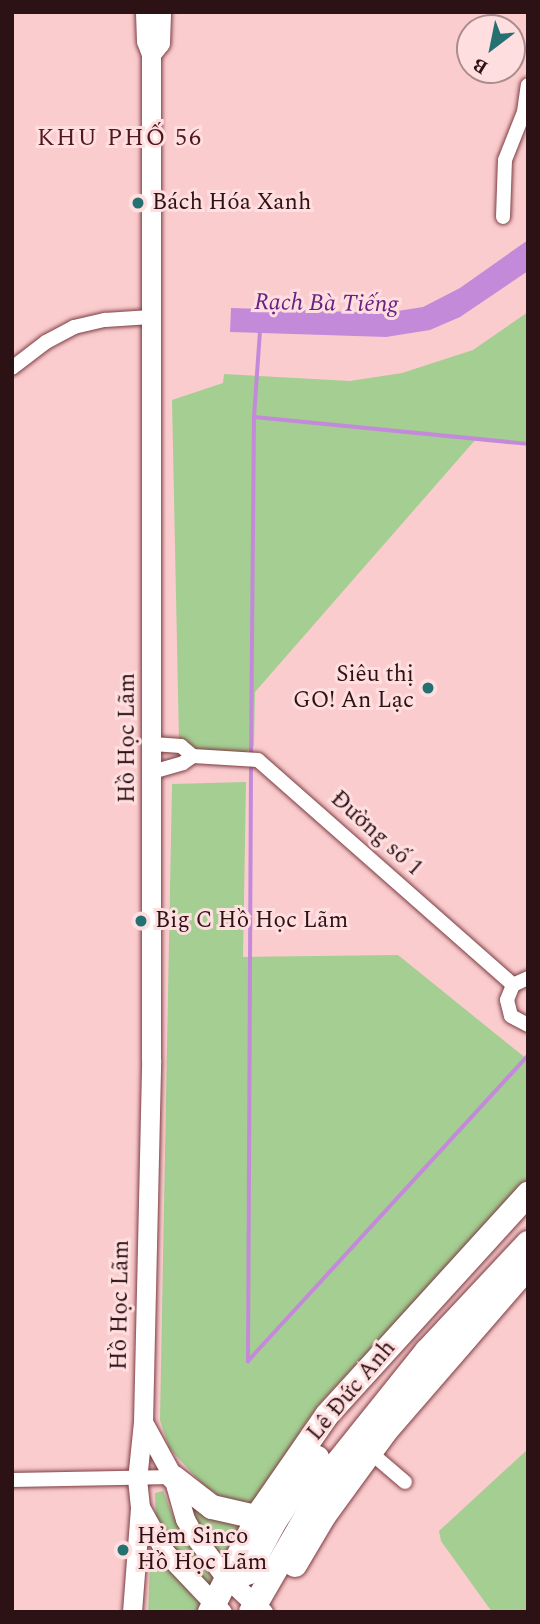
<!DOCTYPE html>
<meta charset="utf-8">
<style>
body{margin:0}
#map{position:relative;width:540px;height:1624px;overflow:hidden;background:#fbccce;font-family:Spectral,serif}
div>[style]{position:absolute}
.green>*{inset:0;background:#a4ce92}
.water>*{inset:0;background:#c48ada}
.stream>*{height:3.5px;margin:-1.75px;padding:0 1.75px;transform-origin:1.75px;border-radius:1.75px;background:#c48ada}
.roads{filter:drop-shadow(0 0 2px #7c3c41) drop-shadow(0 0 2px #7c3c41)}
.street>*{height:14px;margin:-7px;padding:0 7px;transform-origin:7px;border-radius:7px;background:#fff}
.secondary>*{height:19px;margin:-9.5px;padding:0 9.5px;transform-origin:9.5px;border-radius:9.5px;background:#fff}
.highway>*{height:24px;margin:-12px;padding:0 12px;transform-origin:12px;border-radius:12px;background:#fff}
.dots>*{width:19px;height:19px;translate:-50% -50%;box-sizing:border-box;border:4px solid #fededf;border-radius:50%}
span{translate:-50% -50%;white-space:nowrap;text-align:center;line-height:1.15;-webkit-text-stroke:6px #fededf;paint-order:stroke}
.poi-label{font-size:23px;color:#2d1215}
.left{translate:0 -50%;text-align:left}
.right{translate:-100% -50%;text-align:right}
.street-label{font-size:23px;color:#2d1215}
.neighbourhood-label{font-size:24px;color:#51161e;letter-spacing:2px}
.water-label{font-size:24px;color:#692281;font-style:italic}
.frame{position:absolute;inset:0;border:14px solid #2d1215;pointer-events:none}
.north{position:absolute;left:456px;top:14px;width:70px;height:70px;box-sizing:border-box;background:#fededf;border:2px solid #aa8c8e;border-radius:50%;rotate:212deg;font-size:19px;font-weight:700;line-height:28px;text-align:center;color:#2d1215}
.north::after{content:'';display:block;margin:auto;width:24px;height:32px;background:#257071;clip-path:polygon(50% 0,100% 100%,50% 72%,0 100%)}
</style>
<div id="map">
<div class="green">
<i style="clip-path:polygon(528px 312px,528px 444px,476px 439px,255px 692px,254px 746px,242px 755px,192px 753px,179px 741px,172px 400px,223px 383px,224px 374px,350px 381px,402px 373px,473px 350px)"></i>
<i style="clip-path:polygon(246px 782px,243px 957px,398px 955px,528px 1060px,528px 1181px,318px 1405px,250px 1507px,234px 1505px,205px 1487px,169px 1448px,160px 1420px,172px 784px)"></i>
<i style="clip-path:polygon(528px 1449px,528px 1612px,492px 1612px,441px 1541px,439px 1531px)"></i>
<i style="clip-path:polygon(163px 1491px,173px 1516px,214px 1579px,209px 1588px,173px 1552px,156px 1523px,155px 1493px)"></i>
<i style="clip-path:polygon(190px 1499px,241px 1529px,228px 1559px,216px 1551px,198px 1527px)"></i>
<i style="clip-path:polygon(151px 1545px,205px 1610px,204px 1612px,148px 1612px)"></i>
</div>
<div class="water">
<i style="clip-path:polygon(528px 240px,528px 271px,460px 317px,430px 330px,386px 337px,230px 332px,231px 308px,385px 313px,423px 307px,460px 288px)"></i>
</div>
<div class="stream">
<i style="left:254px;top:417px;width:275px;rotate:5.6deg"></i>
<i style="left:251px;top:757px;width:340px;rotate:-89.5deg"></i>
<i style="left:254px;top:417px;width:86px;rotate:-86deg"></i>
<i style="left:249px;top:1360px;width:413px;rotate:-47.5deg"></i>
<i style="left:248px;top:1362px;width:597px;rotate:-89.71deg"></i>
</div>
<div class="roads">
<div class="street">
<i style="left:503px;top:217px;width:57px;rotate:-88deg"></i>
<i style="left:505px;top:160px;width:52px;rotate:-68.4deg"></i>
<i style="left:524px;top:112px;width:27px;rotate:-82deg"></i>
<i style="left:12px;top:368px;width:43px;rotate:-37.4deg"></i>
<i style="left:46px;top:342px;width:32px;rotate:-28deg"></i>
<i style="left:74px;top:327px;width:32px;rotate:-13deg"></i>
<i style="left:105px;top:320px;width:46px;rotate:-3.7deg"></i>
<i style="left:153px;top:744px;width:28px;rotate:4deg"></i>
<i style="left:181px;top:746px;width:16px;rotate:40deg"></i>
<i style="left:193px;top:756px;width:65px;rotate:3.5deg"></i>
<i style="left:258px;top:760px;width:340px;rotate:41.4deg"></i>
<i style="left:152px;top:772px;width:32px;rotate:-16deg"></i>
<i style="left:183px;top:763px;width:12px;rotate:-35deg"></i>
<i style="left:528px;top:978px;width:17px;rotate:155deg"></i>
<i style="left:513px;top:985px;width:16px;rotate:112deg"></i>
<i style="left:507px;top:1000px;width:16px;rotate:76deg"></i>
<i style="left:511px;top:1016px;width:19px;rotate:28deg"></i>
<i style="left:370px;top:1452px;width:46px;rotate:40.6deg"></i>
<i style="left:12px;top:1480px;width:161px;rotate:-1.1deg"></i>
</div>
<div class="secondary">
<i style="left:151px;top:54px;width:14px;rotate:-51deg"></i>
<i style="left:160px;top:43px;width:31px;rotate:-88deg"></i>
<i style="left:143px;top:1422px;width:63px;rotate:61.4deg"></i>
<i style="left:173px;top:1477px;width:44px;rotate:74.1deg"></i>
<i style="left:185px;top:1519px;width:21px;rotate:61deg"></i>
<i style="left:195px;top:1537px;width:45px;rotate:53.1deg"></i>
<i style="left:222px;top:1573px;width:57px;rotate:43.6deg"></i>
<i style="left:140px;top:1507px;width:51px;rotate:60.9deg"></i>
<i style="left:165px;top:1552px;width:83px;rotate:46.5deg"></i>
<i style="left:132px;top:1612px;width:105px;rotate:-85.6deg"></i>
<i style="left:140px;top:1507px;width:27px;rotate:-96deg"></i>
<i style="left:137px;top:1480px;width:58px;rotate:-84.1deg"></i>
<i style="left:143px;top:1422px;width:363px;rotate:-88.7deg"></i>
<i style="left:151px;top:1059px;width:1005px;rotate:-90deg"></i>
<i style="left:151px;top:54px;width:14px;rotate:-111deg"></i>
<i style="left:146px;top:41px;width:29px;rotate:-92deg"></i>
</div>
<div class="highway">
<i style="left:173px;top:1477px;width:49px;rotate:37.6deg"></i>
<i style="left:212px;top:1507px;width:58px;rotate:12.8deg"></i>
<i style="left:295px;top:1565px;width:57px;rotate:-59.4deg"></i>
<i style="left:324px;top:1516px;width:104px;rotate:-54deg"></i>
<i style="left:385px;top:1432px;width:216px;rotate:-49.1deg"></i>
<i style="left:247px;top:1573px;width:59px;rotate:-61.7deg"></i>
<i style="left:275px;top:1521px;width:76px;rotate:-56.3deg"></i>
<i style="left:210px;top:1612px;width:115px;rotate:-63.2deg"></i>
<i style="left:262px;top:1509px;width:114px;rotate:-55.3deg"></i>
<i style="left:327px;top:1415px;width:299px;rotate:-47.7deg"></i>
<i style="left:251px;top:1612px;width:173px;rotate:-59.9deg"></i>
<i style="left:338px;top:1462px;width:142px;rotate:-51.3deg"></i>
<i style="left:427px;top:1351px;width:148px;rotate:-46.9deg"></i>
</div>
</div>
<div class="dots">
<i style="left:138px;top:203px;background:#257071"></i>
<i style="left:428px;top:688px;background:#257071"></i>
<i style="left:141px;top:921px;background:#257071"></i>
<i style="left:123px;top:1550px;background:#257071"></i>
</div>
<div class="poi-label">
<span class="left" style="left:152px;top:203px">Bách Hóa Xanh</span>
<span class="right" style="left:414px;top:688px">Siêu thị<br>GO! An Lạc</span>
<span class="left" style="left:155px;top:921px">Big C Hồ Học Lãm</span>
<span class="left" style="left:137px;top:1550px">Hẻm Sinco<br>Hồ Học Lãm</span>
</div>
<div class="street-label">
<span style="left:128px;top:738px;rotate:-90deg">Hồ Học Lãm</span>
<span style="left:376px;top:834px;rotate:42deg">Đường số 1</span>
<span style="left:121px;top:1305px;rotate:-89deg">Hồ Học Lãm</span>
<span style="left:352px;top:1391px;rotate:-50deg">Lê Đức Anh</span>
</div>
<div class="neighbourhood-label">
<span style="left:120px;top:139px">KHU PHỐ 56</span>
</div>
<div class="water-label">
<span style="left:326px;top:304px;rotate:1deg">Rạch Bà Tiếng</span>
</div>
<div class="frame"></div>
<div class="north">B</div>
</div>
